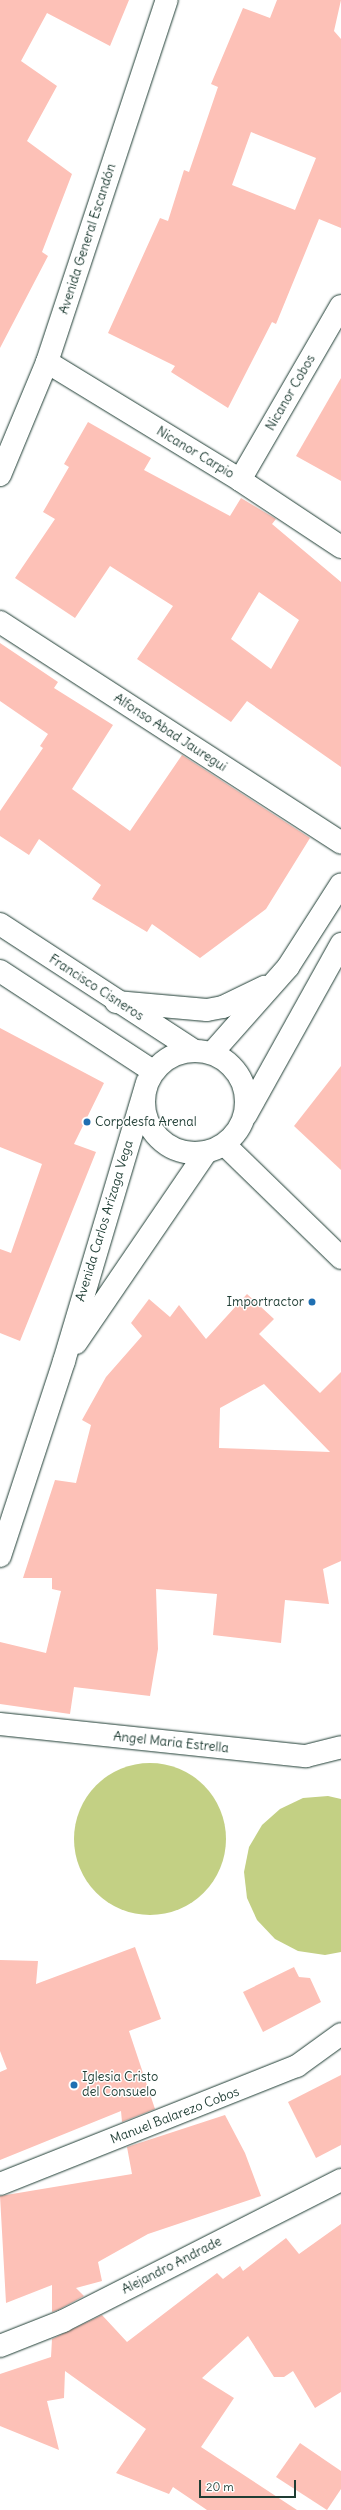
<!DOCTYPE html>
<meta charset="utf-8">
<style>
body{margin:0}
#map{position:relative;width:341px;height:2510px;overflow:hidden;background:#fff;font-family:Delius,sans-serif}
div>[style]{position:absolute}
.green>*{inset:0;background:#c3d084}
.round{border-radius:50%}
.building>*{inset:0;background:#fdc1b7}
.roads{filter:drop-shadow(0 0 1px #1f3d34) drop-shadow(0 0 1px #1f3d34)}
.minor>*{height:22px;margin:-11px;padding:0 11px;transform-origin:11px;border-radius:11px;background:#fff}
.tertiary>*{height:22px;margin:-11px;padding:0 11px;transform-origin:11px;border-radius:11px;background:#fff}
.tertiary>.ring{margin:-11px;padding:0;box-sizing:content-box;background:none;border:22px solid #fff;border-radius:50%}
.dots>*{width:11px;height:11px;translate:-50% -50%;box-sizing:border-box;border:2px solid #fff;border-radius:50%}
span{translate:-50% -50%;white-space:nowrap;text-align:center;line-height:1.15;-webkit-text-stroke:3px #fff;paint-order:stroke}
.street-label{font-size:13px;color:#1f3d34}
.poi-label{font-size:13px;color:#1f3d34}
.left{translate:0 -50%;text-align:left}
.right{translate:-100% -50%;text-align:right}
.scale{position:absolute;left:199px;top:2480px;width:97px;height:18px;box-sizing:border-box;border:2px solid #1f3d34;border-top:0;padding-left:5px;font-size:12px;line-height:14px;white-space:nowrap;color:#1f3d34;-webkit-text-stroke:3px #fff;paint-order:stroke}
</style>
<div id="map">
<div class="green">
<i class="round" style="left:74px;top:1763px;width:152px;height:152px"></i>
<i style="clip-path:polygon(328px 1796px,341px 1799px,341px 1952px,325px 1955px,298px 1951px,275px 1939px,257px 1920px,247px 1898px,244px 1872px,249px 1847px,262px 1825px,280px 1809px,303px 1798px)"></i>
</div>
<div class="building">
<i style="clip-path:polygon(0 0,129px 0,110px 46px,47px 13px,21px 61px,57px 86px,27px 141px,72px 174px,42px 252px,48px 256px,0 348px)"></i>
<i style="clip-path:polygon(evenodd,277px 0,341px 0,334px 31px,341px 39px,341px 228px,319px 219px,276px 324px,272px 322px,228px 408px,171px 372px,175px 366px,108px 333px,160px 218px,168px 221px,184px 170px,189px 172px,218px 87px,211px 84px,243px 8px,270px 18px,277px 0,251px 132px,316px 158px,295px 210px,232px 185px,251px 132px)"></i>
<i style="clip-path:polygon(341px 378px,341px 481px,296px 456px)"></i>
<i style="clip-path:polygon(evenodd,88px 422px,151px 458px,144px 470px,230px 516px,241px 498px,276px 519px,272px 524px,341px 582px,341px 767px,247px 701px,231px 722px,137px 659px,173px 606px,110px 566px,75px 618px,15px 578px,55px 519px,43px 512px,69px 467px,64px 464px,88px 422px,259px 592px,299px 620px,271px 669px,231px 639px,259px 592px)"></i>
<i style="clip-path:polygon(0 643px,58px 682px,54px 688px,113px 725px,72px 789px,130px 831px,182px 755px,310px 838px,266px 909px,200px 958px,152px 924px,147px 932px,92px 899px,101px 885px,39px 839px,29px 855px,0 836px,0 811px,43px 748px,40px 746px,48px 734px,0 701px)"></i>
<i style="clip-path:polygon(0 1028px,104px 1083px,74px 1144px,96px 1152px,20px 1341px,0 1333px,0 1249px,11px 1253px,42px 1164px,0 1147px)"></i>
<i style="clip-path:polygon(341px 1066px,341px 1170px,294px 1126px)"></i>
<i style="clip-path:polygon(evenodd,247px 1294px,274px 1319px,259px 1334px,320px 1393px,341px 1372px,341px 1561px,323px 1569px,329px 1604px,285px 1600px,281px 1643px,213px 1635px,217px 1594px,156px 1589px,158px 1649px,150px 1696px,74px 1687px,70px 1714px,0 1704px,0 1642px,46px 1653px,61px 1591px,52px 1589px,52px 1578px,23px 1578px,55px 1480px,76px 1483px,91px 1425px,82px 1420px,106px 1377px,142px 1336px,131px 1323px,149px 1299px,170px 1317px,179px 1305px,206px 1339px,247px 1294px,264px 1384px,330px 1452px,219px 1448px,220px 1408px,264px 1384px)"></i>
<i style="clip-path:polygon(135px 1947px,161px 2019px,129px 2031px,155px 2109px,122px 2122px,121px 2111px,0 2160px,0 2072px,7px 2069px,0 2051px,0 1960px,38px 1961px,36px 1984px)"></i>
<i style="clip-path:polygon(294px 1967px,299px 1977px,310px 1978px,321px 2002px,263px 2032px,243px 1992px)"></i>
<i style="clip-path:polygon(341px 2075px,341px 2145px,316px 2158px,288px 2102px)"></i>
<i style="clip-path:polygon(225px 2115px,245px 2153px,261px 2196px,148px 2234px,98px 2262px,102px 2281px,76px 2288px,84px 2296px,58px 2310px,52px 2312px,52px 2285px,6px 2303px,0 2196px,132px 2174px,127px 2147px)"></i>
<i style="clip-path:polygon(341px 2224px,341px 2392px,315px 2408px,293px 2371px,284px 2377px,274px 2377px,248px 2336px,202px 2378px,234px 2398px,201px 2447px,297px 2510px,207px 2510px,173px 2487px,169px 2494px,116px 2473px,146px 2429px,65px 2371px,64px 2398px,47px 2401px,59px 2450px,0 2426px,0 2374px,51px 2357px,52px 2339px,102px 2315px,127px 2342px,217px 2273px,223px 2279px,240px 2266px,243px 2271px,286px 2238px,299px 2254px)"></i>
<i style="clip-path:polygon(300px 2443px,341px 2471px,341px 2489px,327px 2510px,276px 2477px)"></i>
</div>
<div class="roads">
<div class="minor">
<i style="left:47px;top:362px;width:226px;rotate:31.4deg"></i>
<i style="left:240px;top:480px;width:121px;rotate:33.6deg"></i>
<i style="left:0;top:475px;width:122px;rotate:-67.4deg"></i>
<i style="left:47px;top:362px;width:381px;rotate:-71.7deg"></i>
<i style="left:240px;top:480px;width:201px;rotate:-59.9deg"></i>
<i style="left:0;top:622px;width:406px;rotate:32.9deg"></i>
<i style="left:0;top:924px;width:230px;rotate:33.1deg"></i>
<i style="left:0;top:971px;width:183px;rotate:33.2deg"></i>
<i style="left:225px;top:1145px;width:162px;rotate:44.2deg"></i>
<i style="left:0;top:1724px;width:308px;rotate:6deg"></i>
<i style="left:306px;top:1756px;width:36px;rotate:-14deg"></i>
<i style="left:0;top:2184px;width:320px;rotate:-21.7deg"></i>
<i style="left:297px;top:2066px;width:54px;rotate:-36deg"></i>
<i style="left:0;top:2346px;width:68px;rotate:-21.6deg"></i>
<i style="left:63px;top:2321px;width:312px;rotate:-26.9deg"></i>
</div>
<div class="tertiary">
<i style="left:116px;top:1002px;width:91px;rotate:5deg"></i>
<i style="left:207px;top:1010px;width:16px;rotate:-11deg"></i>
<i style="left:223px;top:1007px;width:46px;rotate:-26deg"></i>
<i class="ring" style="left:144px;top:1051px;width:80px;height:80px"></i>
<i style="left:212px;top:1053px;width:115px;rotate:-48.5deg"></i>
<i style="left:288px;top:967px;width:98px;rotate:-57.4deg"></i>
<i style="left:246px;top:1115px;width:196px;rotate:-60.9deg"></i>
<i style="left:76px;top:1343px;width:229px;rotate:-55.7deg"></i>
<i style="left:0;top:1556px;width:205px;rotate:-71.8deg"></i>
<i style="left:64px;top:1361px;width:291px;rotate:-73.4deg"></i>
</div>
</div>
<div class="dots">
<i style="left:87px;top:1122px;background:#1f6fb2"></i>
<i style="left:312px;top:1302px;background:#1f6fb2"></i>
<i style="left:74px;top:2085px;background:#1f6fb2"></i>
</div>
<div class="street-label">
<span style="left:88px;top:239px;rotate:-72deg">Avenida General Escandón</span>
<span style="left:291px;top:393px;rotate:-60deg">Nicanor Cobos</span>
<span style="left:195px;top:453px;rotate:31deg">Nicanor Carpio</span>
<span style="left:170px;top:733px;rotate:33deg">Alfonso Abad Jauregui</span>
<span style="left:96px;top:988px;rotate:33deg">Francisco Cisneros</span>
<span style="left:105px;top:1221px;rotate:-73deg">Avenida Carlos Arízaga Vega</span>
<span style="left:171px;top:1743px;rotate:6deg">Angel Maria Estrella</span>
<span style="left:175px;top:2116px;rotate:-21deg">Manuel Balarezo Cobos</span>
<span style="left:172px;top:2266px;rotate:-27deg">Alejandro Andrade</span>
</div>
<div class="poi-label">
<span class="left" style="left:95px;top:1122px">Corpdesfa Arenal</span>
<span class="right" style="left:304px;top:1302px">Importractor</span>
<span class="left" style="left:82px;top:2085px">Iglesia Cristo<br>del Consuelo</span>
</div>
<div class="scale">20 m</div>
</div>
